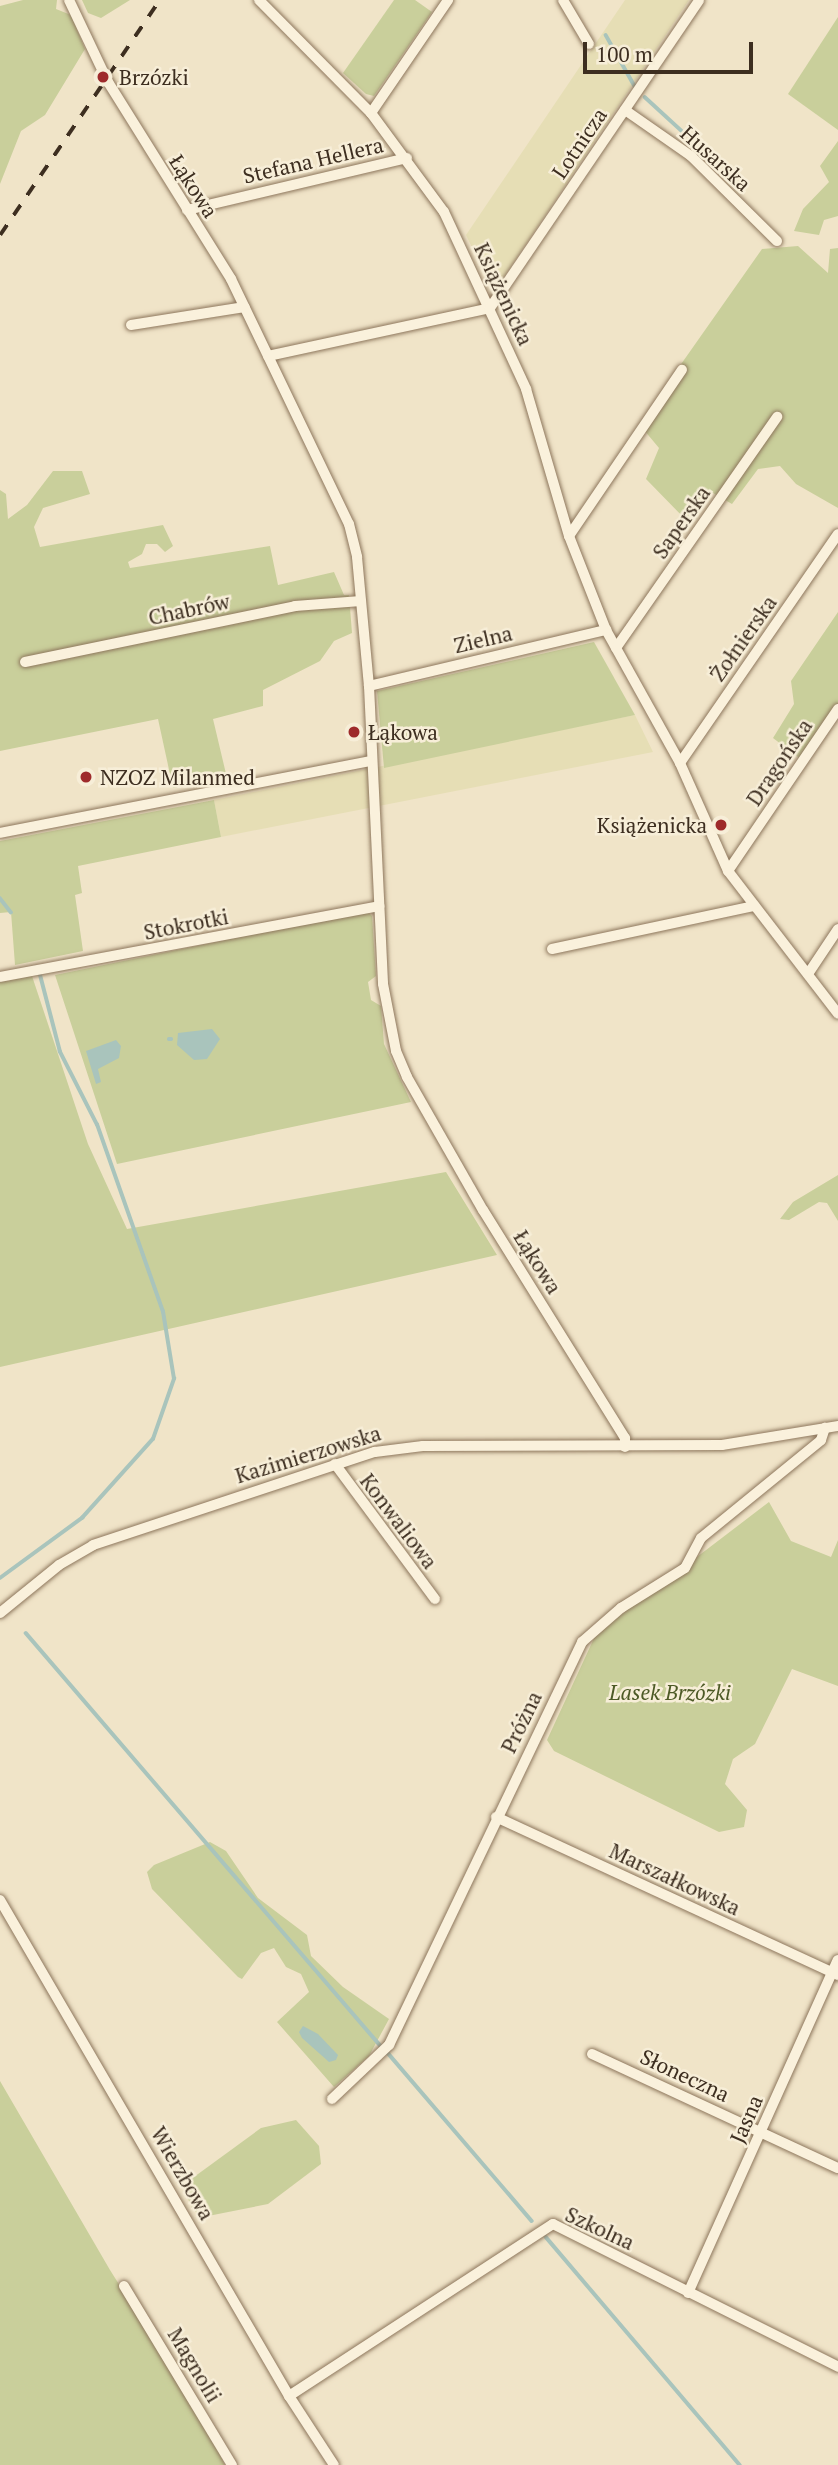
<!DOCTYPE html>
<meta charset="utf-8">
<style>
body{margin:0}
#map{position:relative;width:838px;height:2465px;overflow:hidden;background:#f0e4c8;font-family:"PT Serif",serif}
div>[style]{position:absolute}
.farmland>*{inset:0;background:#e6deb5}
.green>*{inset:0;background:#c9cf9b}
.water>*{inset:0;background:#a9c4bc}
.stream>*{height:3.5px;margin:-1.75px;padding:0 1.75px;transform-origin:1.75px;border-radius:1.75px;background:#a9c4bc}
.roads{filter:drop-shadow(0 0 2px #8d765c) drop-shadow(0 0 2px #8d765c)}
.minor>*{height:10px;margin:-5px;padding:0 5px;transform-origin:5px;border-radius:5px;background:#faf1dc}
.rail>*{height:3.5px;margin-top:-1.75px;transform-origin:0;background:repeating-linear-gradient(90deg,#3d2e20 0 12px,transparent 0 24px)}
.dots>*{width:19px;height:19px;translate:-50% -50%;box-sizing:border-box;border:4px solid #f7eed8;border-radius:50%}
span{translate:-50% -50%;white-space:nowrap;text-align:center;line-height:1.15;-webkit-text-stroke:5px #f7eed8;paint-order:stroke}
.poi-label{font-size:21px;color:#3d2e20}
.left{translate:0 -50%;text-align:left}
.right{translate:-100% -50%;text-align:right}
.street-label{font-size:21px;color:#3d2e20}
.park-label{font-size:21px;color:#4d5a26;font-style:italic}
.scale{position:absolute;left:583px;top:42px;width:170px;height:32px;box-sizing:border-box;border:4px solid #3d2e20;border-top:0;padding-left:9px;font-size:21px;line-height:24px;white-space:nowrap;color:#3d2e20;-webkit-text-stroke:5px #f7eed8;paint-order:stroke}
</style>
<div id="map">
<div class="farmland">
<i style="clip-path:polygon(625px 0,689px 0,494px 292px,466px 235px)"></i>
<i style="clip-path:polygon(635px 715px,653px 752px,221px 837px,214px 800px)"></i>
</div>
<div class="green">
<i style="clip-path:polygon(23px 0,57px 0,56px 9px,71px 15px,85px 49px,45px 115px,21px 131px,0 184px,0 6px)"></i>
<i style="clip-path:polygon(82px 0,130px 0,101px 18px,88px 13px)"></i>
<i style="clip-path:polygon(394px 0,415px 0,432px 12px,374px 96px,366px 94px,343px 73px)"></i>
<i style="clip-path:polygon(838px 17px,838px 130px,788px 94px)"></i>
<i style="clip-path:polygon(838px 141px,838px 216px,824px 220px,819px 235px,794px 231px,803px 209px,829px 182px,820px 166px)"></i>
<i style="clip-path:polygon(798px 246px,828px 273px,830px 249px,838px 248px,838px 508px,796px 484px,780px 466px,758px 469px,732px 504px,706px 489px,686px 520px,646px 479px,659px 448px,639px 424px,762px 249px)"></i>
<i style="clip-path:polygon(53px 471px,82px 471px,90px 494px,43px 508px,34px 527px,40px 547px,163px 525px,173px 546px,165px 552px,157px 544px,146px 544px,142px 554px,128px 562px,130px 568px,270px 546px,278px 585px,334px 572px,344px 595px,349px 595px,352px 633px,334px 641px,320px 661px,263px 690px,263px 706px,213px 719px,227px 778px,173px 788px,158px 719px,0 751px,0 490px,6px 494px,8px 519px,27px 505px)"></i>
<i style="clip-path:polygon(838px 612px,838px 717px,806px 763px,773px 738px,794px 704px,791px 681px)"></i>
<i style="clip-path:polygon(594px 642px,635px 715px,384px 768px,377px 691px)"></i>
<i style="clip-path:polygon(214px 800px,221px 837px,78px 866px,82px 893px,75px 895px,83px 951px,15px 965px,11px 912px,0 913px,0 841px)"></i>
<i style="clip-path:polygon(367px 911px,372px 916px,376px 976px,368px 982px,371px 1000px,381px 1006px,384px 1044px,411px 1102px,117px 1164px,55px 975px)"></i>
<i style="clip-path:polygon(32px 976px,88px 1144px,127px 1229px,446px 1172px,497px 1255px,0 1367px,0 982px)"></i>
<i style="clip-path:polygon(838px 1175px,838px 1221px,827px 1203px,819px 1202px,789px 1220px,780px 1219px,793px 1202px)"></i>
<i style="clip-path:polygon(769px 1502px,791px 1541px,831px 1557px,838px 1540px,838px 1686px,792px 1669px,755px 1744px,733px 1759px,725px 1784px,747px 1810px,744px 1827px,719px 1832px,554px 1751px,547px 1740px,596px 1634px)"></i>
<i style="clip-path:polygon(210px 1842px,226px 1851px,258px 1898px,307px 1935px,311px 1956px,343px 1987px,389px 2019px,369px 2056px,334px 2087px,277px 2022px,309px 1992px,301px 1974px,286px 1967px,274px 1948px,261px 1953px,242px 1979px,238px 1977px,152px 1889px,147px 1872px,154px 1865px)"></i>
<i style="clip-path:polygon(0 2081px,110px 2270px,222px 2448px,220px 2455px,225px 2465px,0 2465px)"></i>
<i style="clip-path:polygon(296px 2120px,319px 2146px,321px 2164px,268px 2204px,203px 2217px,192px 2209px,183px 2185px,261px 2128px)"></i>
</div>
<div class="water">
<i style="clip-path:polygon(212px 1029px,220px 1039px,207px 1059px,194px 1060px,177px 1045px,178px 1033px)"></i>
<i style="clip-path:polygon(116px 1040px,121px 1046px,119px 1058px,98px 1069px,101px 1082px,96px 1084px,86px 1051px)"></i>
<i style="clip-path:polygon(303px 2026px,318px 2034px,338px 2055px,336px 2060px,329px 2062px,302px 2038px,299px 2032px)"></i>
</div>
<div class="stream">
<i style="left:606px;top:35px;width:61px;rotate:60.5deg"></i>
<i style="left:645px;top:97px;width:50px;rotate:42.6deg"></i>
<i style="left:0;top:898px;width:18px;rotate:52deg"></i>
<i style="left:169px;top:1039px;width:2px"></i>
<i style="left:0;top:1578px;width:102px;rotate:-36.2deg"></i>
<i style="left:82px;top:1518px;width:106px;rotate:-48.1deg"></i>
<i style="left:153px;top:1439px;width:64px;rotate:-70.7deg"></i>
<i style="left:174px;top:1379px;width:68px;rotate:-99.3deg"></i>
<i style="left:163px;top:1312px;width:198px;rotate:-109.4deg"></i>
<i style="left:97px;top:1125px;width:82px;rotate:-116.9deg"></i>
<i style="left:60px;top:1052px;width:80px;rotate:-104.6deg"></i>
<i style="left:26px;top:1633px;width:543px;rotate:49.33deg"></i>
<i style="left:388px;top:2053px;width:221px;rotate:49.4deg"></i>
<i style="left:546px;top:2237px;width:299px;rotate:49.6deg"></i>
</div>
<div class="roads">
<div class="minor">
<i style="left:69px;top:0;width:91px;rotate:64.6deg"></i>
<i style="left:108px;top:82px;width:232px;rotate:58deg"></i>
<i style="left:231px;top:279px;width:272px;rotate:64.3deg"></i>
<i style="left:349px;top:524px;width:34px;rotate:76deg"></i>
<i style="left:357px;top:557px;width:130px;rotate:84.7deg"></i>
<i style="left:369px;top:686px;width:298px;rotate:87.3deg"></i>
<i style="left:383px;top:984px;width:68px;rotate:79deg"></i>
<i style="left:396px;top:1051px;width:28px;rotate:67deg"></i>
<i style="left:407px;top:1077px;width:153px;rotate:60.3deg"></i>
<i style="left:483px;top:1210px;width:269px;rotate:58.1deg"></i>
<i style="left:625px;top:1438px;width:9px;rotate:90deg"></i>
<i style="left:259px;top:0;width:159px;rotate:45.3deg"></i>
<i style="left:371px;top:113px;width:123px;rotate:53.6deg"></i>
<i style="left:444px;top:212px;width:195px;rotate:65.1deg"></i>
<i style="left:526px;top:389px;width:153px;rotate:73.7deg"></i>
<i style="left:569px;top:536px;width:101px;rotate:68.5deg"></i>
<i style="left:606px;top:630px;width:152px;rotate:60.9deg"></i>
<i style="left:680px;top:763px;width:118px;rotate:66deg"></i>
<i style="left:728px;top:871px;width:180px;rotate:52.4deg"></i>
<i style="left:563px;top:0;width:51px;rotate:59.4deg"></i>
<i style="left:625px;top:110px;width:80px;rotate:34.9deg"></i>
<i style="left:691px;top:156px;width:121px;rotate:44.7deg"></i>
<i style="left:371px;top:113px;width:137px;rotate:-55.7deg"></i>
<i style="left:187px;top:210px;width:226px;rotate:-13.3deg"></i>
<i style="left:131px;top:325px;width:115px;rotate:-9deg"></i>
<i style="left:268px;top:356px;width:227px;rotate:-12.2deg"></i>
<i style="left:490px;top:308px;width:372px;rotate:-55.8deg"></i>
<i style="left:569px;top:536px;width:201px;rotate:-55.8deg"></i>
<i style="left:616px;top:648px;width:282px;rotate:-55.1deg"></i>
<i style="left:25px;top:662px;width:276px;rotate:-11.7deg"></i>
<i style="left:295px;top:606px;width:66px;rotate:-4.3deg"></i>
<i style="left:369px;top:686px;width:244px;rotate:-13.3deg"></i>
<i style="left:680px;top:763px;width:278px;rotate:-55.4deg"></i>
<i style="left:0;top:833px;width:377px;rotate:-11deg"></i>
<i style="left:728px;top:871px;width:196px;rotate:-55.8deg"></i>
<i style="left:552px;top:949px;width:207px;rotate:-12deg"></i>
<i style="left:808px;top:974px;width:54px;rotate:-56.3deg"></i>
<i style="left:0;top:977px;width:386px;rotate:-10.6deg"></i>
<i style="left:335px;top:1464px;width:168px;rotate:53.5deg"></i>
<i style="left:0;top:1613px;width:76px;rotate:-39.1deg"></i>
<i style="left:59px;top:1565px;width:39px;rotate:-30deg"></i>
<i style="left:93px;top:1545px;width:297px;rotate:-18.3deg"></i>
<i style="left:375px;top:1452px;width:48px;rotate:-7.1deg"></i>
<i style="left:423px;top:1446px;width:299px;rotate:-0.2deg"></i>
<i style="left:722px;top:1445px;width:118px;rotate:-9.3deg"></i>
<i style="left:496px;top:1817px;width:377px;rotate:24.8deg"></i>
<i style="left:0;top:1900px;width:574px;rotate:59.77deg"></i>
<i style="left:289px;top:2396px;width:82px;rotate:56.9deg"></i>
<i style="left:592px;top:2054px;width:271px;rotate:24.9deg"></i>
<i style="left:332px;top:2099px;width:79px;rotate:-43.5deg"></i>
<i style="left:389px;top:2045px;width:447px;rotate:-64.4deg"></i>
<i style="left:582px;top:1642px;width:52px;rotate:-41.1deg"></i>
<i style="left:621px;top:1608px;width:75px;rotate:-32deg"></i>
<i style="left:685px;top:1568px;width:34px;rotate:-62deg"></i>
<i style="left:701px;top:1538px;width:155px;rotate:-39.2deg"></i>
<i style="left:821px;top:1440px;width:13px;rotate:-72deg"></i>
<i style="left:124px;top:2286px;width:209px;rotate:58.9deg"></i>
<i style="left:688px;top:2293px;width:365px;rotate:-65.8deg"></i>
<i style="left:289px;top:2396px;width:315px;rotate:-33.1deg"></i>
<i style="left:553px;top:2224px;width:319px;rotate:26.6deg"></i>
</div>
</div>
<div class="rail">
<i style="left:0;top:235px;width:284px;rotate:-55.8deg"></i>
</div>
<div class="dots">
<i style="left:103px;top:77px;background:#9e2a2b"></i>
<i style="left:354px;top:732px;background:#9e2a2b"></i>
<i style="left:86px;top:777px;background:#9e2a2b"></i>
<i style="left:721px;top:825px;background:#9e2a2b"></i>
</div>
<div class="poi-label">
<span class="left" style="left:119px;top:77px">Brzózki</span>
<span class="left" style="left:368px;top:732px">Łąkowa</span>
<span class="left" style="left:100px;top:777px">NZOZ Milanmed</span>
<span class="right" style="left:707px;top:825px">Książenicka</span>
</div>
<div class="street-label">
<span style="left:579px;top:143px;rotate:-56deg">Lotnicza</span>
<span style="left:716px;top:158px;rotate:42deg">Husarska</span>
<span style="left:313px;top:160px;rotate:-13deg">Stefana Hellera</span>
<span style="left:194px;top:186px;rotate:57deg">Łąkowa</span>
<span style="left:504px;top:294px;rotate:65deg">Książenicka</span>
<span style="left:681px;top:522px;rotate:-55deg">Saperska</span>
<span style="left:189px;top:609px;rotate:-12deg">Chabrów</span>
<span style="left:743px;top:638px;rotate:-55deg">Żołnierska</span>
<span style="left:483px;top:639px;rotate:-13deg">Zielna</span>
<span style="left:779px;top:762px;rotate:-56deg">Dragońska</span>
<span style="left:186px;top:924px;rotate:-11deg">Stokrotki</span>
<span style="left:538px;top:1262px;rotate:58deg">Łąkowa</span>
<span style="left:308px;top:1454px;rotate:-17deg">Kazimierzowska</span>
<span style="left:399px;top:1521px;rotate:53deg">Konwaliowa</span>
<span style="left:521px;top:1722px;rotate:-64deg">Próżna</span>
<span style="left:675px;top:1879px;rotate:25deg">Marszałkowska</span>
<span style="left:685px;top:2075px;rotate:25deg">Słoneczna</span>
<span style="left:746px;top:2119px;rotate:-66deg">Jasna</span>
<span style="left:183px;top:2173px;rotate:60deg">Wierzbowa</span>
<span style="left:600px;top:2228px;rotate:25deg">Szkolna</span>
<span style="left:195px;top:2365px;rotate:59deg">Magnolii</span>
</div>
<div class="park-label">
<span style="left:670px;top:1692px">Lasek Brzózki</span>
</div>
<div class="scale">100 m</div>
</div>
